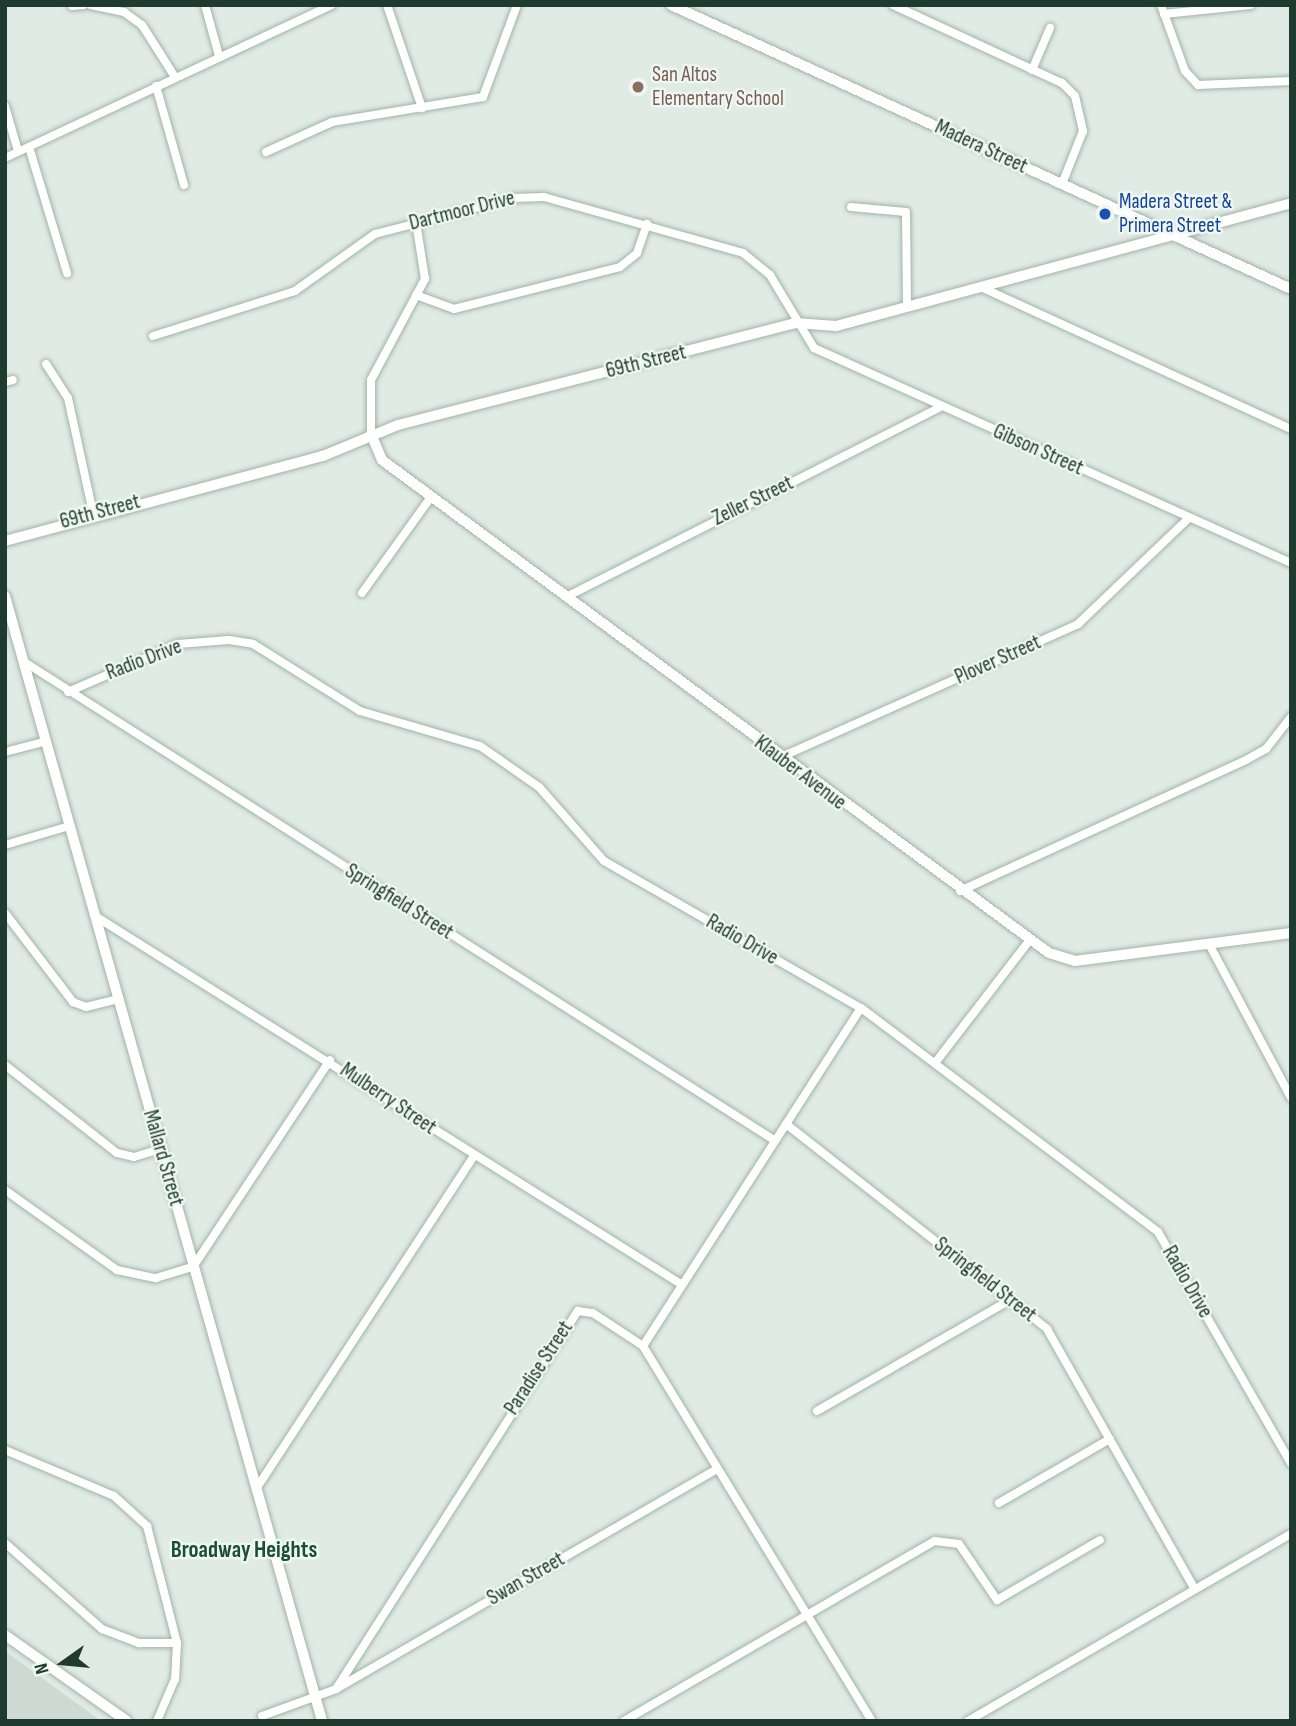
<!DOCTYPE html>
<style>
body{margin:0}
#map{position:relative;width:1296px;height:1726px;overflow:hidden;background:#dfebe4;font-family:"Sofia Sans Condensed",sans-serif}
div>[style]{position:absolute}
.built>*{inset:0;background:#cddad3}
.roads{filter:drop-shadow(0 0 2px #a2b3ab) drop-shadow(0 0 2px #a2b3ab)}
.minor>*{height:8px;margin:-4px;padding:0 4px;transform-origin:4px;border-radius:4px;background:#fff}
.tertiary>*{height:10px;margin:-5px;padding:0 5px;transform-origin:5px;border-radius:5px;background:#fff}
.secondary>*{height:10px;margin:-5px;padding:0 5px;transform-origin:5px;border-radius:5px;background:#fff}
.dots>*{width:19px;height:19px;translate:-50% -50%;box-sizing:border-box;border:4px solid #eff7f2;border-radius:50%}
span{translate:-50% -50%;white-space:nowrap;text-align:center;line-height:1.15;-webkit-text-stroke:5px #eff7f2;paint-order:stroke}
.education-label{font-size:21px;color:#785e54}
.left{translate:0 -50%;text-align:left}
.street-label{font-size:21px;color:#1f3b31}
.transit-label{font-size:21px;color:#164399}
.neighbourhood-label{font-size:23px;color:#1b4d3c;font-weight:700}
.frame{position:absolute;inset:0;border:7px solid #1f3b31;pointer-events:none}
.north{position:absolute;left:28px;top:1628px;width:70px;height:70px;-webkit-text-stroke:5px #eff7f2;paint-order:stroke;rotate:255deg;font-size:19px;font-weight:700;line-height:28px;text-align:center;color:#1f3b31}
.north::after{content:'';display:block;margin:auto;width:24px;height:32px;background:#1f3b31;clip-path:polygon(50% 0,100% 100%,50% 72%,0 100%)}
</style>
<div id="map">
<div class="built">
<i style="clip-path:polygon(5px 1651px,16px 1659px,101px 1721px,5px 1721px)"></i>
</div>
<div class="roads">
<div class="minor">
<i style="left:91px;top:5px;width:34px;rotate:12deg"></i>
<i style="left:124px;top:12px;width:22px;rotate:36deg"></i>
<i style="left:142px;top:25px;width:62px;rotate:57.6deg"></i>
<i style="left:205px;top:5px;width:53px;rotate:74.6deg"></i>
<i style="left:387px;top:5px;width:109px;rotate:71.2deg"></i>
<i style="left:893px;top:5px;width:186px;rotate:24.8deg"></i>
<i style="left:1062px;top:83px;width:18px;rotate:45deg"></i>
<i style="left:1075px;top:96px;width:36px;rotate:77deg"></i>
<i style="left:1083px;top:131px;width:57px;rotate:111.6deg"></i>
<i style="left:1161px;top:5px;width:70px;rotate:70deg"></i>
<i style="left:1185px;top:71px;width:19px;rotate:47deg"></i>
<i style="left:1198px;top:85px;width:93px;rotate:-2.5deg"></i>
<i style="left:72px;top:6px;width:12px;rotate:-5deg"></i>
<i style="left:1164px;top:14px;width:87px;rotate:-5.9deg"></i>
<i style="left:1032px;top:70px;width:46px;rotate:-66.8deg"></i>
<i style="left:156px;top:86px;width:103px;rotate:74.2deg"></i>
<i style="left:5px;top:106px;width:47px;rotate:73.9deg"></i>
<i style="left:29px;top:147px;width:132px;rotate:73.2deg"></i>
<i style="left:266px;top:152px;width:72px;rotate:-24.4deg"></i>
<i style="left:332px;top:122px;width:153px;rotate:-9.4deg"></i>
<i style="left:483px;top:97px;width:98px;rotate:-69.7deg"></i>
<i style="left:5px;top:158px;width:361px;rotate:-25.1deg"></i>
<i style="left:851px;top:207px;width:55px;rotate:5.2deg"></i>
<i style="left:906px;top:212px;width:93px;rotate:89.4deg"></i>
<i style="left:983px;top:288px;width:339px;rotate:24.6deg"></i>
<i style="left:416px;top:295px;width:40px;rotate:20.2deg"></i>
<i style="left:454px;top:309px;width:171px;rotate:-14.2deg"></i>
<i style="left:620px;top:267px;width:22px;rotate:-39deg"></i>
<i style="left:637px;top:253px;width:31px;rotate:-71deg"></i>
<i style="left:153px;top:336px;width:149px;rotate:-17.6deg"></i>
<i style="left:295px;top:291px;width:98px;rotate:-35.5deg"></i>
<i style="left:375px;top:234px;width:144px;rotate:-14.5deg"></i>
<i style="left:514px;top:198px;width:30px;rotate:-2deg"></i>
<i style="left:544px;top:197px;width:207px;rotate:15.7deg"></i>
<i style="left:743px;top:253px;width:35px;rotate:39deg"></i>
<i style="left:770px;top:275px;width:85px;rotate:58.9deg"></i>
<i style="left:814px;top:348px;width:523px;rotate:24.26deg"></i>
<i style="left:46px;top:364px;width:40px;rotate:57.1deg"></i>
<i style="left:68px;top:398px;width:118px;rotate:77.7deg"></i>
<i style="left:5px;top:382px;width:8px;rotate:-14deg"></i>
<i style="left:371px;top:434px;width:54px;rotate:-90deg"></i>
<i style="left:371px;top:380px;width:115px;rotate:-61.9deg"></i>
<i style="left:425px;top:279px;width:58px;rotate:-99deg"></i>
<i style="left:362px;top:593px;width:118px;rotate:-54.3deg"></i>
<i style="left:566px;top:597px;width:420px;rotate:-26.9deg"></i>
<i style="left:26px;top:663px;width:887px;rotate:32.53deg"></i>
<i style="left:68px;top:692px;width:120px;rotate:-23.6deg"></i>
<i style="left:178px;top:644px;width:51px;rotate:-4.5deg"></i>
<i style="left:229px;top:640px;width:24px;rotate:9deg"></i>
<i style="left:253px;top:644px;width:126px;rotate:32.1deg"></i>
<i style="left:360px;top:711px;width:125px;rotate:16.3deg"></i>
<i style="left:480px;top:746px;width:72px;rotate:34.8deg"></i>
<i style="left:539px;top:787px;width:98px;rotate:48.7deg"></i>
<i style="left:604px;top:861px;width:296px;rotate:29.8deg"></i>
<i style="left:861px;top:1008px;width:372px;rotate:37deg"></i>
<i style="left:1158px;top:1232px;width:267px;rotate:60.1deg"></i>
<i style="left:5px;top:752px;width:43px;rotate:-14.7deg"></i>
<i style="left:779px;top:758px;width:328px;rotate:-24.1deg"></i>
<i style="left:1078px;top:624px;width:152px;rotate:-43.7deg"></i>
<i style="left:5px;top:845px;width:67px;rotate:-16.5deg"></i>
<i style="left:960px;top:891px;width:315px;rotate:-24.6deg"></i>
<i style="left:1246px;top:760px;width:23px;rotate:-29deg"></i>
<i style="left:1266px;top:749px;width:41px;rotate:-52deg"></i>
<i style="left:5px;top:913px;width:112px;rotate:52.6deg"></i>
<i style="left:73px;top:1002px;width:14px;rotate:21deg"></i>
<i style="left:86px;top:1007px;width:33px;rotate:-14deg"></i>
<i style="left:95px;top:916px;width:692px;rotate:32.13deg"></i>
<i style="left:1210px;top:946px;width:172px;rotate:61.9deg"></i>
<i style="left:935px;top:1063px;width:154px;rotate:-52.4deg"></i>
<i style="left:5px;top:1065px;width:142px;rotate:38.2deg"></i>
<i style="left:117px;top:1153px;width:17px;rotate:13deg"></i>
<i style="left:134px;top:1157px;width:28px;rotate:-17deg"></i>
<i style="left:786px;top:1124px;width:332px;rotate:38.1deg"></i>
<i style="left:1047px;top:1329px;width:299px;rotate:60.4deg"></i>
<i style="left:5px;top:1190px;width:138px;rotate:35.5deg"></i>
<i style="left:117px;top:1270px;width:40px;rotate:12deg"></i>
<i style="left:156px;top:1278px;width:39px;rotate:-17deg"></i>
<i style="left:193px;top:1267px;width:248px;rotate:-56.5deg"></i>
<i style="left:643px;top:1346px;width:402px;rotate:-57.2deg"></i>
<i style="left:817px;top:1411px;width:223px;rotate:-29.9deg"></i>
<i style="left:5px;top:1450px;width:118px;rotate:22.9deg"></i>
<i style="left:114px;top:1496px;width:45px;rotate:42.3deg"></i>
<i style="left:147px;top:1526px;width:121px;rotate:75.6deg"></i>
<i style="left:177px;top:1643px;width:36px;rotate:93deg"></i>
<i style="left:175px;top:1679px;width:46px;rotate:113.2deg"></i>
<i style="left:258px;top:1486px;width:394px;rotate:-56.8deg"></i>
<i style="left:999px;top:1503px;width:128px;rotate:-30deg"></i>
<i style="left:5px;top:1543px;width:130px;rotate:41.6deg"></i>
<i style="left:102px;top:1629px;width:40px;rotate:21deg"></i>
<i style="left:139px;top:1643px;width:38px"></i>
<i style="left:336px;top:1689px;width:449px;rotate:-57.4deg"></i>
<i style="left:578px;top:1311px;width:15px;rotate:8deg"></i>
<i style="left:593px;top:1313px;width:60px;rotate:33.4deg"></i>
<i style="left:643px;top:1346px;width:439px;rotate:58.6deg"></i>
<i style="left:262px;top:1716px;width:79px;rotate:-20deg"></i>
<i style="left:336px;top:1689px;width:438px;rotate:-30deg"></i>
<i style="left:624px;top:1721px;width:359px;rotate:-30.1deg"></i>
<i style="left:935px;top:1541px;width:24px;rotate:7deg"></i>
<i style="left:959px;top:1544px;width:68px;rotate:55.8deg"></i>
<i style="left:997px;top:1600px;width:119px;rotate:-30.2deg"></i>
<i style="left:968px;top:1721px;width:373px;rotate:-30.1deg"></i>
</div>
<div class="tertiary">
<i style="left:671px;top:5px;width:682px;rotate:24.61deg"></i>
<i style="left:371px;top:434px;width:28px;rotate:67deg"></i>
<i style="left:382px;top:460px;width:829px;rotate:36.47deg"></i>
<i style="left:1049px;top:953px;width:27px;rotate:17deg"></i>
<i style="left:1075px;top:961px;width:218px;rotate:-7.4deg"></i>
<i style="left:5px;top:541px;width:329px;rotate:-15deg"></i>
<i style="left:323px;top:456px;width:81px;rotate:-22.5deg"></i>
<i style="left:398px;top:425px;width:410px;rotate:-14.4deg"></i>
<i style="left:795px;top:323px;width:41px;rotate:4.2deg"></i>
<i style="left:836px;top:326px;width:471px;rotate:-15.1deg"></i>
<i style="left:5px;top:596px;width:1169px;rotate:74.26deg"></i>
</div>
<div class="secondary">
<i style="left:5px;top:1635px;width:149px;rotate:35.2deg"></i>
</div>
</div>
<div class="dots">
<i style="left:638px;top:87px;background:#8d6e63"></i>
<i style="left:1105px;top:214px;background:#1a4fb4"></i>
</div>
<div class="education-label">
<span class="left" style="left:652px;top:87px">San Altos<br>Elementary School</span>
</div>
<div class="street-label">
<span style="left:981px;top:147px;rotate:25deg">Madera Street</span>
<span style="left:462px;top:211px;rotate:-14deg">Dartmoor Drive</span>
<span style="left:646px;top:362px;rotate:-14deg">69th Street</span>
<span style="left:1038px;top:450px;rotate:24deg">Gibson Street</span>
<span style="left:753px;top:501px;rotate:-26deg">Zeller Street</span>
<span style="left:100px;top:512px;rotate:-15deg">69th Street</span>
<span style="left:144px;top:660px;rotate:-21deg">Radio Drive</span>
<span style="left:998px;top:660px;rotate:-24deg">Plover Street</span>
<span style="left:800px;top:773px;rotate:37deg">Klauber Avenue</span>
<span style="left:399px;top:902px;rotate:32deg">Springfield Street</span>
<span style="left:742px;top:940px;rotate:30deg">Radio Drive</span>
<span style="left:388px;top:1099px;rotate:34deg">Mulberry Street</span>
<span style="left:163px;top:1158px;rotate:74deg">Mallard Street</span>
<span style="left:985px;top:1280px;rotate:38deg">Springfield Street</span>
<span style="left:1187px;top:1282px;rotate:60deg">Radio Drive</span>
<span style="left:539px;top:1368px;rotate:-57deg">Paradise Street</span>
<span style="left:526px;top:1579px;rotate:-30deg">Swan Street</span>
</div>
<div class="transit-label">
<span class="left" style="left:1119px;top:214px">Madera Street &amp;<br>Primera Street</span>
</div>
<div class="neighbourhood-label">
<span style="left:244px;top:1550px">Broadway Heights</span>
</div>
<div class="frame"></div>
<div class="north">N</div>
</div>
